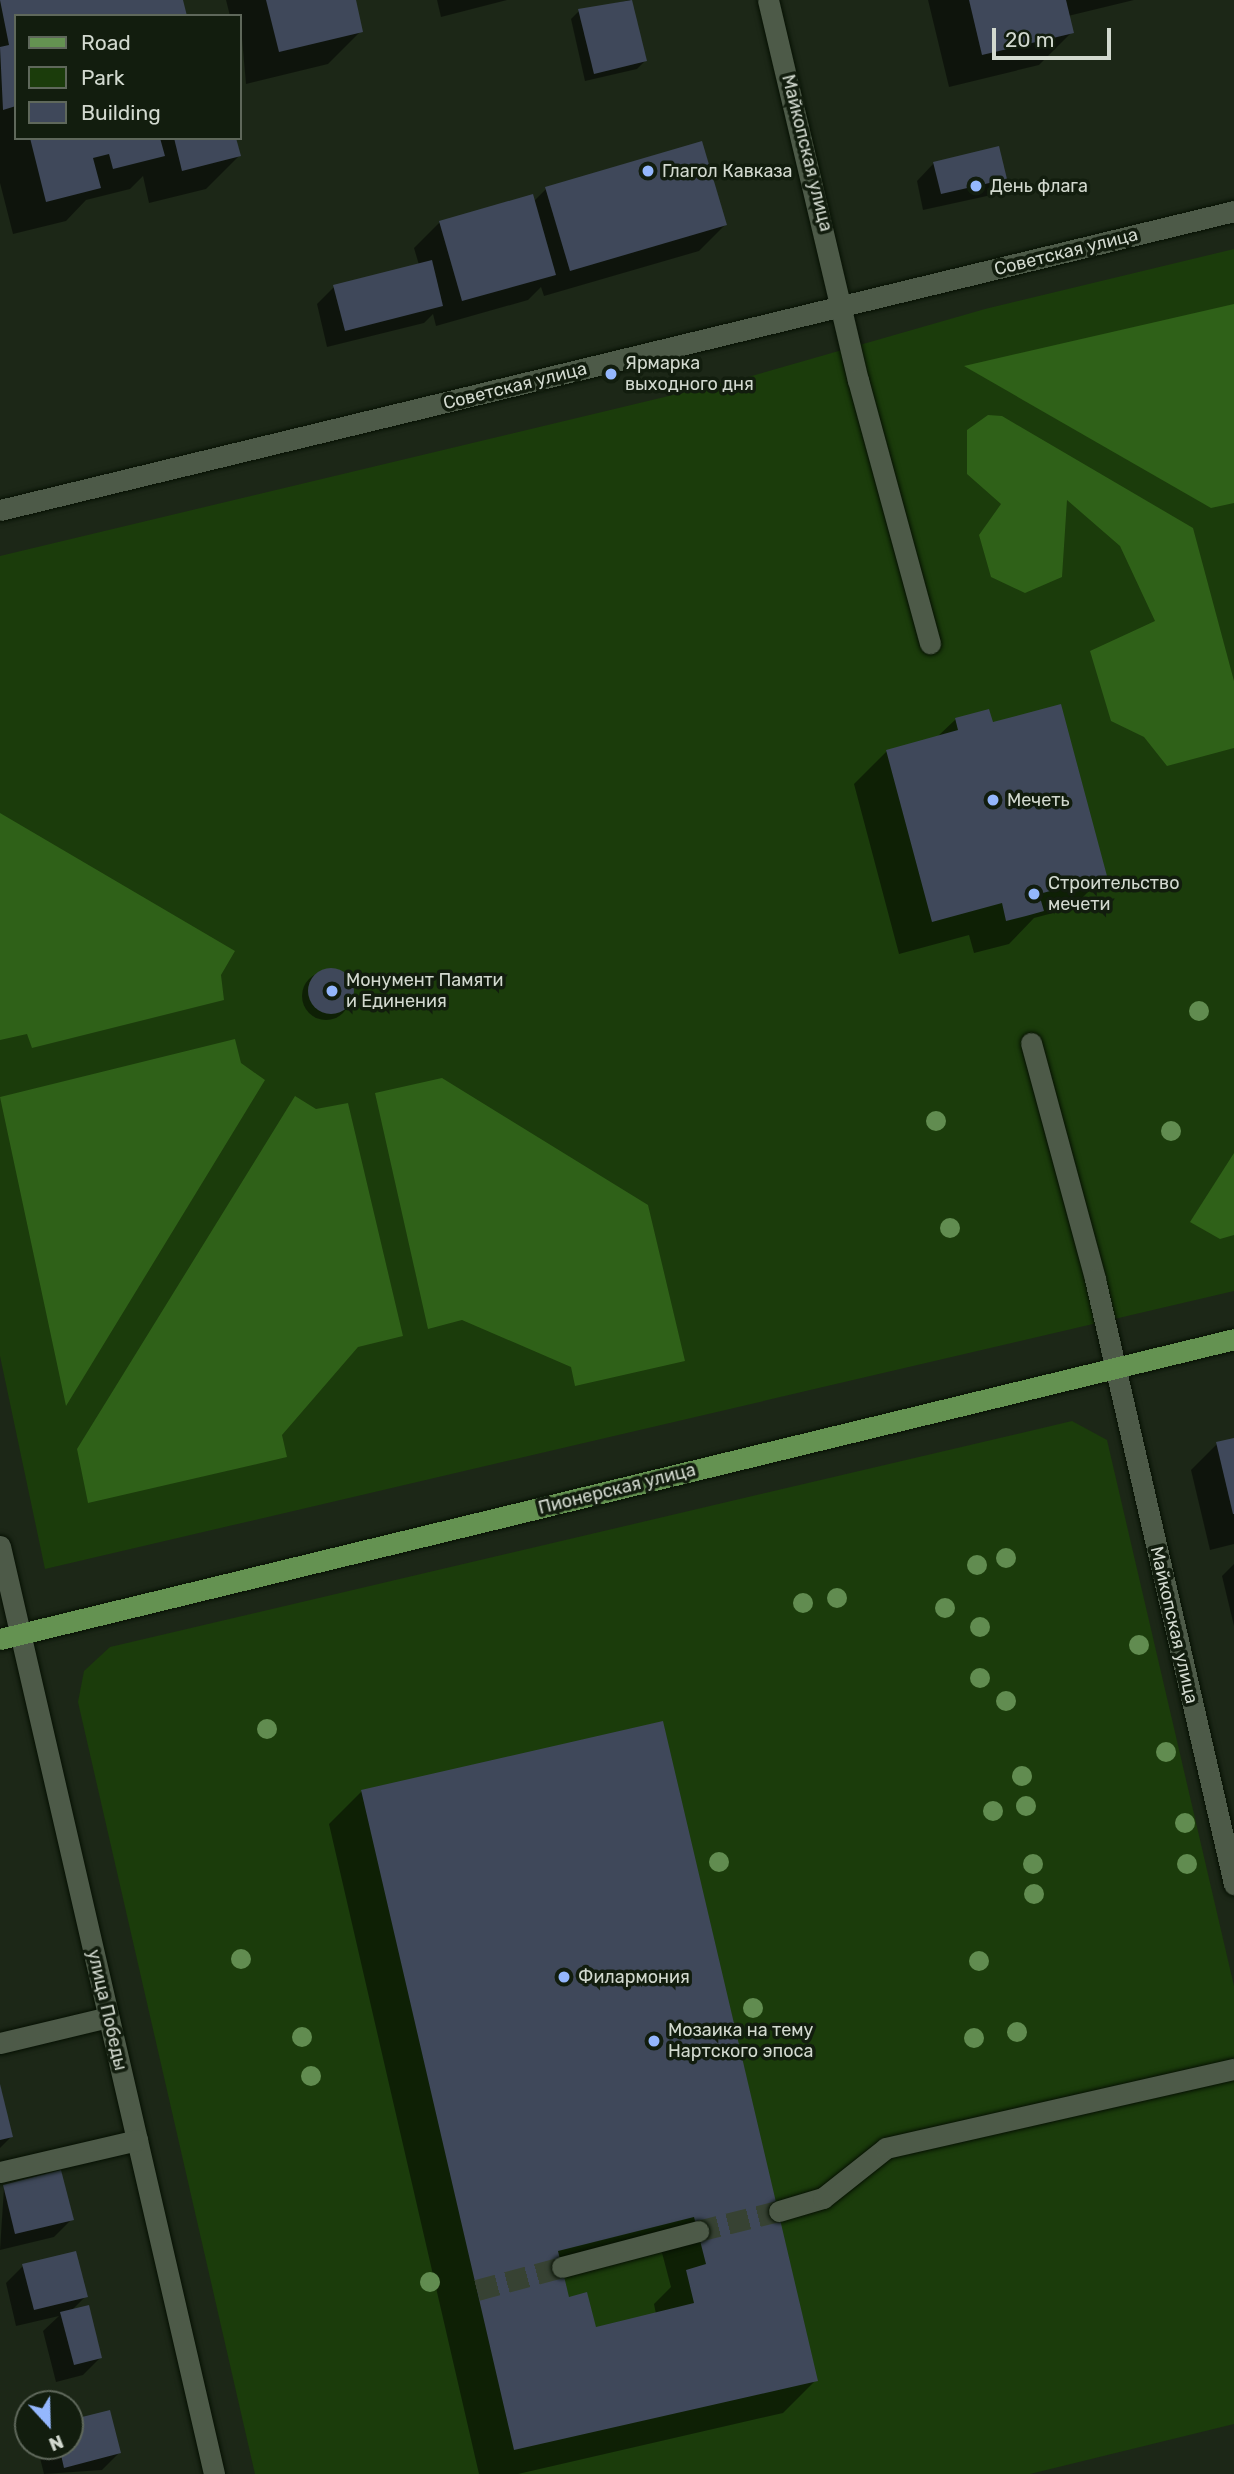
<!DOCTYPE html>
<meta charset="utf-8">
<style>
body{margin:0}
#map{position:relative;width:1234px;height:2474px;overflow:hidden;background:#1c2717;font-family:Rubik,sans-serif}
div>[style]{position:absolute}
.green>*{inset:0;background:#1b3c0b}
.forest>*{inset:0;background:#2f6118}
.shadow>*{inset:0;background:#0007}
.round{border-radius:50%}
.building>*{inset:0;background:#3f485a}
.minor-tunnel>*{height:21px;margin-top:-10.5px;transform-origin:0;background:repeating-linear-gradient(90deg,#374233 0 21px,transparent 0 31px)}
.roads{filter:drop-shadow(0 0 2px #061003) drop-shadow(0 0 2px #061003)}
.minor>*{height:21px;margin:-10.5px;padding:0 10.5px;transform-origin:10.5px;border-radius:10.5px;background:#4d5a48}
.major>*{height:21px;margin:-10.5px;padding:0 10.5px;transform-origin:10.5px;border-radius:10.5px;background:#649251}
.trees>*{width:20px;height:20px;margin:-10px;border-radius:50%;background:#618c50}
.dots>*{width:19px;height:19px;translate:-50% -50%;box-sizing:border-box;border:4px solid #121d0e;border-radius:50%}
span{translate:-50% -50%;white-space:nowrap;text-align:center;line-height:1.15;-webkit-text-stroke:7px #121d0e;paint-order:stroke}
.street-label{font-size:18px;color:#d2d9cf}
.poi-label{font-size:18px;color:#d2d9cf}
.left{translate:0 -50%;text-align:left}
.legend{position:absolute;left:14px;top:14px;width:228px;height:126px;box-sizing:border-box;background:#121d0e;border:2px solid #5f685b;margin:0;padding:9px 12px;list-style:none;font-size:21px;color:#d2d9cf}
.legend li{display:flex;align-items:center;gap:14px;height:35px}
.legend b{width:35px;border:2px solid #5f685b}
.north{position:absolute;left:14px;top:2390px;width:70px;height:70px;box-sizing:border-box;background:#121d0e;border:2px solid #5f685b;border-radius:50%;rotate:158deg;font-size:19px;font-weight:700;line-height:28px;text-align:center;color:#d2d9cf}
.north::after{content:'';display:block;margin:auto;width:24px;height:32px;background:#94b7fd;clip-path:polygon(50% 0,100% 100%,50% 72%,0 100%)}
.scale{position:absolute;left:992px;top:28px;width:119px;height:32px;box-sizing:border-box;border:4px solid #d2d9cf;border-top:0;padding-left:9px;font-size:21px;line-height:24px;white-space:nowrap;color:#d2d9cf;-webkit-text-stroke:5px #121d0e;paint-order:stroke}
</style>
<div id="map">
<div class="green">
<i style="clip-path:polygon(1234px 249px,1234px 1291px,45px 1569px,0 1356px,0 556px,748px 377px,985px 309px)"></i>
<i style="clip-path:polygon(1072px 1421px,1107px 1440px,1234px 1986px,1234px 2424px,1030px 2474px,255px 2474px,78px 1702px,84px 1671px,110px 1647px)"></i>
</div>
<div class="forest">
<i style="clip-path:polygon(1234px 304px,1234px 503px,1211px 508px,964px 366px)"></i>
<i style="clip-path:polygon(988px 415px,1002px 416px,1193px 528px,1234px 681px,1234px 748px,1167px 766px,1144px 737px,1111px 721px,1090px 651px,1155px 621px,1120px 546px,1067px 500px,1062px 577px,1025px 593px,991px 577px,979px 535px,1001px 504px,967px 474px,967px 430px)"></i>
<i style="clip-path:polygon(0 813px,235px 951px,221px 975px,224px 1000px,32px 1048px,27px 1034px,0 1040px)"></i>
<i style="clip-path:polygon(235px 1039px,241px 1063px,265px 1080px,66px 1406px,0 1097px)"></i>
<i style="clip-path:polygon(442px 1078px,648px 1205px,685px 1361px,575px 1386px,571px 1367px,462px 1320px,428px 1329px,375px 1093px)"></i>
<i style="clip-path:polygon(295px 1096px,316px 1109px,348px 1103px,403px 1336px,358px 1347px,282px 1435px,287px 1457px,88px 1503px,77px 1449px)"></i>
<i style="clip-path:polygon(1234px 1153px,1234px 1235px,1220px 1239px,1190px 1222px)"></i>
</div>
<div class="shadow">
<i style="clip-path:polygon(0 0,181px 0,16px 16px,16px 138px,235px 138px,239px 156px,206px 189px,149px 203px,143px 176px,130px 189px,86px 200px,66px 221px,13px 234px,0 183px)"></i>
<i style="clip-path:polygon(226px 0,354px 0,361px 31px,328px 64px,246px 84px,240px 16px,230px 16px)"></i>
<i style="clip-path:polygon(437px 0,507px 0,441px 17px)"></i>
<i style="clip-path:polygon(630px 0,645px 61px,637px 69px,585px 81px,571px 19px,579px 11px)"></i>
<i style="clip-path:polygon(928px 0,1134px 0,1068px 16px,1072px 32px,1039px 65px,949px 87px)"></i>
<i style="clip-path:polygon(934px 163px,1005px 178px,987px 196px,923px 210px,917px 181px)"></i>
<i style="clip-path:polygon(546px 189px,725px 225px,699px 251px,544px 296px,541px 287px,528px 300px,436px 326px,433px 314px,424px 323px,327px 347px,317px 304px,334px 287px,419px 265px,414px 248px,440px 222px,533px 202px)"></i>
<i style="clip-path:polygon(956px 719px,991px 724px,1105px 875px,1072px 908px,1034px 918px,1009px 944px,974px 953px,969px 935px,899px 954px,854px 784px,887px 751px,937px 737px)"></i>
<i class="round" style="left:302px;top:972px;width:48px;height:48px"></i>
<i style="clip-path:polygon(1234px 1440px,1234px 1544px,1210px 1550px,1191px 1470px,1217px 1444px)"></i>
<i style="clip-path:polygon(1234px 1564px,1234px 1626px,1222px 1576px)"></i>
<i style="clip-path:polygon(evenodd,661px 1723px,816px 2380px,783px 2413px,518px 2474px,479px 2474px,329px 1824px,362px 1791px,661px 1723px,661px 2249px,671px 2287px,654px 2304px,656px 2314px,594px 2329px,568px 2299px,562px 2274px,661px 2249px)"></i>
<i style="clip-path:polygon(0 2086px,12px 2136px,0 2148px)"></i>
<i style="clip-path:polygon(4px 2187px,72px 2219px,54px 2237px,0 2250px)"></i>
<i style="clip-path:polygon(23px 2266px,86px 2296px,71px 2311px,100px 2358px,83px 2375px,56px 2382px,43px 2331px,59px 2316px,16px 2326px,6px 2283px)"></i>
<i style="clip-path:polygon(70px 2422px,119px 2453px,102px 2470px,44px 2474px,37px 2446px,70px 2446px)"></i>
</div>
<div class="building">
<i style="clip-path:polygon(0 0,183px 0,187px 16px,16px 16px,16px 106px,3px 110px,0 47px,9px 45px)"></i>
<i style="clip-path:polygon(266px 0,356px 0,363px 32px,279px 52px)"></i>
<i style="clip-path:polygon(632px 0,647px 61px,594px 74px,578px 9px)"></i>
<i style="clip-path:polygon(969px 0,1066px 0,1074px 33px,982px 55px)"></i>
<i style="clip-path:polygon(30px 138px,160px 138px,165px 156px,113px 169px,109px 154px,93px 158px,101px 188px,46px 202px)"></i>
<i style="clip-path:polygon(174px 138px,236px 138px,241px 156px,182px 171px)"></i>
<i style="clip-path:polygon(702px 141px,727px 225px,570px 271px,545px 187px)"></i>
<i style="clip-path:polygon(999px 146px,1007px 179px,941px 194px,933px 162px)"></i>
<i style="clip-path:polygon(533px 194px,556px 275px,462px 301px,439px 221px)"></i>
<i style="clip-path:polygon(432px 260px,443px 306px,345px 331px,333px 285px)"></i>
<i style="clip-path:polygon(1061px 704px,1107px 876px,1039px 894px,1044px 911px,1026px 916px,1006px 921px,1002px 903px,932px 922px,886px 750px,958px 730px,955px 718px,989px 709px,993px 722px)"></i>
<i class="round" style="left:308px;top:968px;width:46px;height:46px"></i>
<i style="clip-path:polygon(1234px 1438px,1234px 1514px,1233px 1514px,1216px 1442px)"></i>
<i style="clip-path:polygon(evenodd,663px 1721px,818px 2381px,514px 2450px,361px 1790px,663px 1721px,694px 2217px,706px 2264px,686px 2270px,694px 2303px,596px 2327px,587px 2292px,569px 2297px,558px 2251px,694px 2217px)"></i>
<i style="clip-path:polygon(0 2084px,13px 2137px,0 2140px)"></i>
<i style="clip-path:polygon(61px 2170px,74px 2220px,15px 2234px,3px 2185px)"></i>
<i style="clip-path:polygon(76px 2251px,88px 2297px,34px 2310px,22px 2264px)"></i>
<i style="clip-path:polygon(89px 2305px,102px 2358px,74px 2365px,60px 2312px)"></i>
<i style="clip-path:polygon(110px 2410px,121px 2453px,64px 2468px,59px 2446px,70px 2446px,70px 2420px)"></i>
</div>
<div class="minor-tunnel">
<i style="left:698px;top:2231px;width:83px;rotate:-13.9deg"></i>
<i style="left:477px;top:2290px;width:88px;rotate:-15.1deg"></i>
</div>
<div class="roads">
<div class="minor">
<i style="left:768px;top:0;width:391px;rotate:76.7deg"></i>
<i style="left:858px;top:380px;width:273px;rotate:74.7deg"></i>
<i style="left:0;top:510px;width:1270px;rotate:-13.62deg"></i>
<i style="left:1031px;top:1043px;width:245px;rotate:74.8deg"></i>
<i style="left:1095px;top:1279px;width:621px;rotate:77.06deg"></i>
<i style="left:0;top:1546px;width:952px;rotate:77.01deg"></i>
<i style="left:0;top:2043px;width:111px;rotate:-13.5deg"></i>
<i style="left:0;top:2172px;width:141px;rotate:-13.1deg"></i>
<i style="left:779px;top:2211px;width:46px;rotate:-16.5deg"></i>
<i style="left:823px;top:2198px;width:80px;rotate:-38.4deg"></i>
<i style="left:886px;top:2148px;width:357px;rotate:-12.8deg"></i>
<i style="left:562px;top:2267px;width:141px;rotate:-14.8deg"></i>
</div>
<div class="major">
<i style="left:0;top:1639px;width:1270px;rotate:-13.66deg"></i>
</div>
</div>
<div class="trees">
<i style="left:1199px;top:1011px"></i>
<i style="left:936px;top:1121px"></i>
<i style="left:1171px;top:1131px"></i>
<i style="left:950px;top:1228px"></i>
<i style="left:1006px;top:1558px"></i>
<i style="left:977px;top:1565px"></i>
<i style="left:837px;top:1598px"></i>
<i style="left:803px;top:1603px"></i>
<i style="left:945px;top:1608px"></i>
<i style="left:980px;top:1627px"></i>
<i style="left:1139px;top:1645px"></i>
<i style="left:980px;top:1678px"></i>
<i style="left:1006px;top:1701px"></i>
<i style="left:267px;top:1729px"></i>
<i style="left:1166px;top:1752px"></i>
<i style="left:1022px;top:1776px"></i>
<i style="left:1026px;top:1806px"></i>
<i style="left:993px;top:1811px"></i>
<i style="left:1185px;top:1823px"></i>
<i style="left:719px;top:1862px"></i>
<i style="left:1033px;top:1864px"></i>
<i style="left:1187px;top:1864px"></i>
<i style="left:1034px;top:1894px"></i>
<i style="left:241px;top:1959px"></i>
<i style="left:979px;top:1961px"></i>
<i style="left:753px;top:2008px"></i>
<i style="left:1017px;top:2032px"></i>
<i style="left:302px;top:2037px"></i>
<i style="left:974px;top:2038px"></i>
<i style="left:311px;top:2076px"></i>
<i style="left:430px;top:2282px"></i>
</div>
<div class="dots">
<i style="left:648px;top:171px;background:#94b7fd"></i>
<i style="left:976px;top:186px;background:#94b7fd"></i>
<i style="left:611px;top:374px;background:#94b7fd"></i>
<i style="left:993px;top:800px;background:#94b7fd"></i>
<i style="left:1034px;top:894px;background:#94b7fd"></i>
<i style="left:332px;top:991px;background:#94b7fd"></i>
<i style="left:564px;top:1977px;background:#94b7fd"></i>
<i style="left:654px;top:2041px;background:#94b7fd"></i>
</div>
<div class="street-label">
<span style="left:807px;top:153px;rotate:76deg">Майкопская улица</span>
<span style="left:1066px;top:252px;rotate:-14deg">Советская улица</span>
<span style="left:515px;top:386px;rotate:-14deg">Советская улица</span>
<span style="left:617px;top:1489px;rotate:-14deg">Пионерская улица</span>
<span style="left:1174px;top:1625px;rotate:77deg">Майкопская улица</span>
<span style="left:107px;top:2010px;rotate:77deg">улица Победы</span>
</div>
<div class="poi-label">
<span class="left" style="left:662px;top:171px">Глагол Кавказа</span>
<span class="left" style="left:990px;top:186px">День флага</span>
<span class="left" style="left:625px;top:374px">Ярмарка<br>выходного дня</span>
<span class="left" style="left:1007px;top:800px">Мечеть</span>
<span class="left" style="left:1048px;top:894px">Строительство<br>мечети</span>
<span class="left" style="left:346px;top:991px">Монумент Памяти<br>и Единения</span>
<span class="left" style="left:578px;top:1977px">Филармония</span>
<span class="left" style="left:668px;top:2041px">Мозаика на тему<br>Нартского эпоса</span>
</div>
<ul class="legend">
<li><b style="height:9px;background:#649251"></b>Road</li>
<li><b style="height:19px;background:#1b3c0b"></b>Park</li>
<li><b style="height:19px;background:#3f485a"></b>Building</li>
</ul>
<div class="north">N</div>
<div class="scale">20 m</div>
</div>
